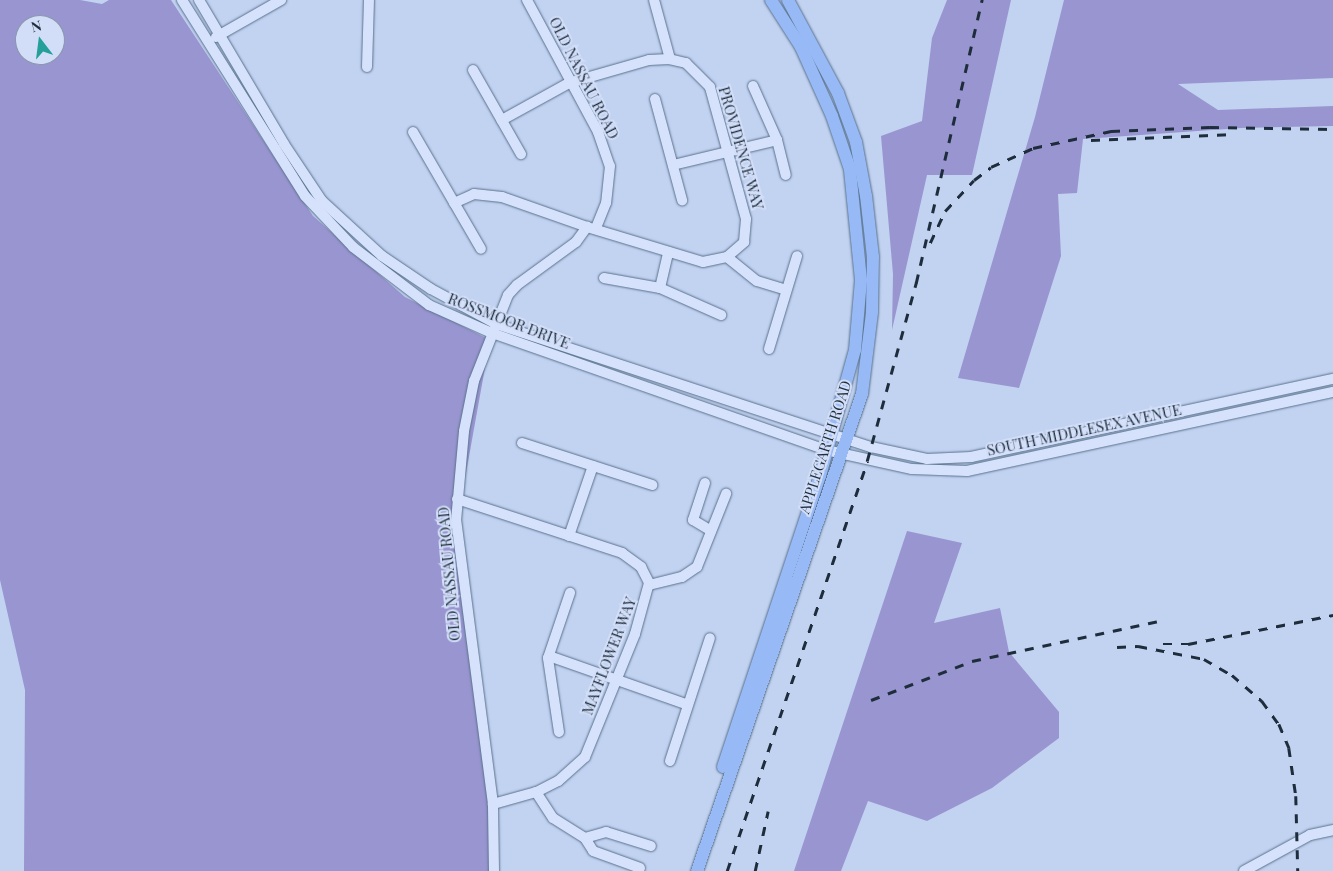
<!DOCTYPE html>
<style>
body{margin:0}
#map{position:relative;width:1333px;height:871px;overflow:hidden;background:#c2d2f1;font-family:"Playfair Display",serif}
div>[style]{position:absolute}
.green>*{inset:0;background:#9995d0}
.roads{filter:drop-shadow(0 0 1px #58728c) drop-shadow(0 0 1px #58728c)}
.minor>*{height:10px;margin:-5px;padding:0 5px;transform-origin:5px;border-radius:5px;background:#d6e2fb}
.major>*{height:12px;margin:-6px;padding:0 6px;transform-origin:6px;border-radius:6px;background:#97b9f6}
.rail>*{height:2.5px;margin-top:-1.25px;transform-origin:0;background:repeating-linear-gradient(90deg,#1d2d3b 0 9px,transparent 0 18px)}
span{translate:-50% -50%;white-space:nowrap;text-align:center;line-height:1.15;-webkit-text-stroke:4px #d2def8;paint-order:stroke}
.street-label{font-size:15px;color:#1d2d3b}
.north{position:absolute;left:15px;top:15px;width:50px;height:50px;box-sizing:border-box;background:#d2def8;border:1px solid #8a97ac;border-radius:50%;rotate:345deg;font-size:14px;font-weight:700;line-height:20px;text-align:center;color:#1d2d3b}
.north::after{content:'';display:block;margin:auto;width:18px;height:22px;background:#249f99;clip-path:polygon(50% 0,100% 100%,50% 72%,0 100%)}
</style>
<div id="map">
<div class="green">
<i style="clip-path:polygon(evenodd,0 0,80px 0,102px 4px,109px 0,171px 0,313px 216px,405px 297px,490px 340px,457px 523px,496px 854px,493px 871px,24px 871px,25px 690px,0 580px,0 0,25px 25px,55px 25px,55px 55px,25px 55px,25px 25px)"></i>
<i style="clip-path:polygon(947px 0,1011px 0,972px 175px,927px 175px,892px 330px,893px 274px,881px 136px,922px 121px,932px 38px)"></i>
<i style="clip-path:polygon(1064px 0,1333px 0,1333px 78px,1178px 84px,1218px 110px,1333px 106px,1333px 126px,1241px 128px,1083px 139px,1077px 193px,1058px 194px,1061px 256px,1019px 388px,958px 378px,1035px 117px)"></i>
<i style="clip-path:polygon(907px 531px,962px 543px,934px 623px,1000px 608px,1009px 652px,1059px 712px,1059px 738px,992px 788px,927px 821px,868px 801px,841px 871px,794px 871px)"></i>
</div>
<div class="roads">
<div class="minor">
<i style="left:182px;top:0;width:231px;rotate:57.9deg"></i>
<i style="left:305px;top:196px;width:70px;rotate:46.7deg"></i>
<i style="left:353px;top:247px;width:96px;rotate:37.3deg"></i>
<i style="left:429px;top:305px;width:69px;rotate:24deg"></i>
<i style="left:492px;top:333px;width:354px;rotate:19.3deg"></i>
<i style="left:826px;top:450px;width:88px;rotate:12.5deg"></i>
<i style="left:912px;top:469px;width:55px;rotate:2.1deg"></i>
<i style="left:967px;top:471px;width:374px;rotate:-12.2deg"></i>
<i style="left:199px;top:0;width:167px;rotate:59.4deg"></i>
<i style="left:284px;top:144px;width:69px;rotate:56.3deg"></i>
<i style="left:322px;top:201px;width:81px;rotate:42.5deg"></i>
<i style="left:382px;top:256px;width:59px;rotate:34deg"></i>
<i style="left:431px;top:289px;width:74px;rotate:28.3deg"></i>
<i style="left:496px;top:324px;width:395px;rotate:18.2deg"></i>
<i style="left:871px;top:447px;width:57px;rotate:12.1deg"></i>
<i style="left:927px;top:459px;width:44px;rotate:-2.6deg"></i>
<i style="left:971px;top:457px;width:370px;rotate:-12.2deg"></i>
<i style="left:527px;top:0;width:150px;rotate:61.7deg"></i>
<i style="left:598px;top:132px;width:36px;rotate:71deg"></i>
<i style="left:610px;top:166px;width:37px;rotate:96deg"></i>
<i style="left:606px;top:203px;width:27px;rotate:112deg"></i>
<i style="left:654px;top:0;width:61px;rotate:74.8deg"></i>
<i style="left:216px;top:37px;width:75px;rotate:-29.6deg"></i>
<i style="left:367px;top:67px;width:67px;rotate:-88.3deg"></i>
<i style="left:473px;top:70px;width:97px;rotate:60.3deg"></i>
<i style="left:753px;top:86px;width:59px;rotate:66deg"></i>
<i style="left:777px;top:140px;width:36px;rotate:76deg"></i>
<i style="left:655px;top:99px;width:105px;rotate:75deg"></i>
<i style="left:413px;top:132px;width:135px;rotate:59.8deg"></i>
<i style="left:673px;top:165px;width:107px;rotate:-13.5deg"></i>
<i style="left:454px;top:203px;width:22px;rotate:-24deg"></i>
<i style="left:474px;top:194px;width:28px;rotate:6deg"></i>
<i style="left:502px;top:197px;width:90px;rotate:19.4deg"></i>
<i style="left:587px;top:227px;width:121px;rotate:16.8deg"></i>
<i style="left:703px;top:262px;width:25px;rotate:-12deg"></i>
<i style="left:727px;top:257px;width:23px;rotate:-41deg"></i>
<i style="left:744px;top:242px;width:23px;rotate:-85deg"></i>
<i style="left:746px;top:219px;width:137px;rotate:-105.3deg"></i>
<i style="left:710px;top:87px;width:34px;rotate:-135deg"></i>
<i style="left:686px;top:63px;width:17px;rotate:-167deg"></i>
<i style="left:669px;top:59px;width:20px;rotate:177deg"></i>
<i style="left:649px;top:60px;width:83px;rotate:164deg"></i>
<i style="left:569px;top:83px;width:77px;rotate:151.1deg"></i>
<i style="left:727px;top:257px;width:38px;rotate:39deg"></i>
<i style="left:757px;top:281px;width:30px;rotate:17deg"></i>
<i style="left:604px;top:278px;width:57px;rotate:10.1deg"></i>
<i style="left:660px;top:288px;width:67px;rotate:23.9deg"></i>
<i style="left:660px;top:288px;width:37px;rotate:-77deg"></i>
<i style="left:769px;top:349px;width:97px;rotate:-73.2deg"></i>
<i style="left:522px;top:443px;width:137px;rotate:17.9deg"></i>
<i style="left:705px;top:483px;width:39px;rotate:108deg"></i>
<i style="left:693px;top:520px;width:21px;rotate:31deg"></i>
<i style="left:457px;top:499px;width:174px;rotate:18.1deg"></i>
<i style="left:622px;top:553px;width:24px;rotate:36deg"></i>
<i style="left:641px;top:567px;width:18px;rotate:63deg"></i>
<i style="left:649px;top:583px;width:53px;rotate:105.4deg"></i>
<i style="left:635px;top:634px;width:133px;rotate:112.1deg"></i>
<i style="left:585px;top:757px;width:36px;rotate:138deg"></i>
<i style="left:558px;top:781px;width:25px;rotate:153deg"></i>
<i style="left:536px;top:792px;width:45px;rotate:164.4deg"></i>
<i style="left:569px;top:536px;width:74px;rotate:-71.1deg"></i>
<i style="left:649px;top:585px;width:34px;rotate:-14deg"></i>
<i style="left:682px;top:577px;width:18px;rotate:-34deg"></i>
<i style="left:697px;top:567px;width:79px;rotate:-68.3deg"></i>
<i style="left:549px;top:656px;width:147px;rotate:19.4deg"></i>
<i style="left:559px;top:732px;width:75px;rotate:-98.5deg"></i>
<i style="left:548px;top:658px;width:69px;rotate:-71.3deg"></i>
<i style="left:670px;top:761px;width:129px;rotate:-72deg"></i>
<i style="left:536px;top:792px;width:31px;rotate:57deg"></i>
<i style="left:553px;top:818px;width:38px;rotate:32deg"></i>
<i style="left:585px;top:838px;width:15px;rotate:58deg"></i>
<i style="left:593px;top:851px;width:50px;rotate:19.9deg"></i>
<i style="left:585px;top:838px;width:22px;rotate:-16deg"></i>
<i style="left:606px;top:832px;width:47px;rotate:17.3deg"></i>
<i style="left:494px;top:871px;width:67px;rotate:-90.9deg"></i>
<i style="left:493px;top:804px;width:285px;rotate:-97.4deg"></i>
<i style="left:456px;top:521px;width:90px;rotate:-84.9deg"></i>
<i style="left:464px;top:431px;width:51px;rotate:-78.7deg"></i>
<i style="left:474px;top:381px;width:92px;rotate:-68.4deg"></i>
<i style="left:508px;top:295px;width:13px;rotate:-48deg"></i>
<i style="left:517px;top:285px;width:73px;rotate:-36.1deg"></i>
<i style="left:576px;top:242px;width:19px;rotate:-54deg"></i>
<i style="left:1244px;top:871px;width:75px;rotate:-28.6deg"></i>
<i style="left:1310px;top:835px;width:24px;rotate:-12deg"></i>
</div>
<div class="major">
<i style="left:723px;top:767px;width:307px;rotate:-71.6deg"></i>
<i style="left:820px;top:476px;width:131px;rotate:-74.5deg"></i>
<i style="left:855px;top:350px;width:70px;rotate:-85.1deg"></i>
<i style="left:861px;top:280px;width:112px;rotate:-95.7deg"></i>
<i style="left:850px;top:169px;width:56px;rotate:-108.8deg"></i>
<i style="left:832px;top:116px;width:76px;rotate:-114.2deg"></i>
<i style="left:801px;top:47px;width:56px;rotate:-122.6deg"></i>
<i style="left:697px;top:871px;width:505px;rotate:-70.92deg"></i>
<i style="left:862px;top:394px;width:83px;rotate:-83deg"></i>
<i style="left:872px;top:312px;width:55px;rotate:-89deg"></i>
<i style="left:873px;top:257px;width:61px;rotate:-96.5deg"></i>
<i style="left:866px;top:196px;width:55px;rotate:-100.5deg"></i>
<i style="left:856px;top:142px;width:52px;rotate:-110.2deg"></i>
<i style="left:838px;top:93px;width:106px;rotate:-118.3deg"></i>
</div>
</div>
<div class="rail">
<i style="left:1091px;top:140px;width:144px;rotate:-2.4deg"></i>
<i style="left:930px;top:243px;width:35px;rotate:-65deg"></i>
<i style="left:945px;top:211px;width:42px;rotate:-46.9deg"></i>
<i style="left:974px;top:180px;width:21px;rotate:-37deg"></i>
<i style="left:991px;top:167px;width:46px;rotate:-24.3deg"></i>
<i style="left:1033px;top:148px;width:80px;rotate:-12.3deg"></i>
<i style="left:1111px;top:131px;width:99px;rotate:-2.3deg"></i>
<i style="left:1210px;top:127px;width:123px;rotate:0.9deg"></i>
<i style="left:1163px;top:644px;width:25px"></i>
<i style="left:1188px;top:644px;width:148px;rotate:-11.3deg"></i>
<i style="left:1117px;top:647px;width:21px;rotate:-3deg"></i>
<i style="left:1138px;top:646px;width:67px;rotate:11.1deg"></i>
<i style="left:1204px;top:659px;width:32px;rotate:30deg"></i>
<i style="left:1232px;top:675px;width:40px;rotate:41deg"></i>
<i style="left:1262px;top:701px;width:29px;rotate:54deg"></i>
<i style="left:1279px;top:724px;width:26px;rotate:67deg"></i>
<i style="left:1289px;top:748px;width:49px;rotate:81.7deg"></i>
<i style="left:1296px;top:796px;width:75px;rotate:88.5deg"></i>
<i style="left:871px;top:700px;width:108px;rotate:-21.1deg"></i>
<i style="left:972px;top:661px;width:191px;rotate:-12.1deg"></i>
<i style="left:727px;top:871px;width:433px;rotate:-71.1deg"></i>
<i style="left:867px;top:461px;width:185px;rotate:-74.6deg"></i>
<i style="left:916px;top:283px;width:291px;rotate:-76.9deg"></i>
<i style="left:755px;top:871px;width:61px;rotate:-77.8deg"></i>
</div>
<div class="street-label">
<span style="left:584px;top:78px;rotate:63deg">OLD NASSAU ROAD</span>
<span style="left:741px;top:148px;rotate:74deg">PROVIDENCE WAY</span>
<span style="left:509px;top:321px;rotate:21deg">ROSSMOOR DRIVE</span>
<span style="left:1084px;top:430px;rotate:-12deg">SOUTH MIDDLESEX AVENUE</span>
<span style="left:825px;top:447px;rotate:-72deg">APPLEGARTH ROAD</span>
<span style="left:449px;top:574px;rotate:-95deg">OLD NASSAU ROAD</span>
<span style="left:609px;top:656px;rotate:-69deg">MAYFLOWER WAY</span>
</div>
<div class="north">N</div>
</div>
